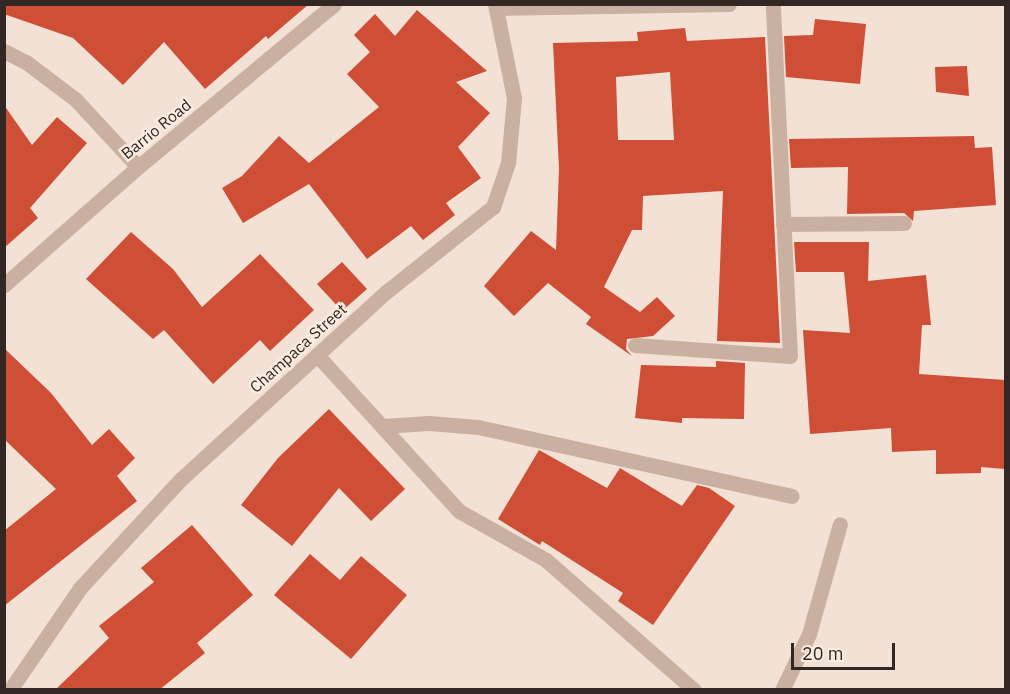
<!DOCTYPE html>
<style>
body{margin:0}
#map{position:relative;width:1010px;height:694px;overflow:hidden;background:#f2e1d4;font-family:"IBM Plex Sans",sans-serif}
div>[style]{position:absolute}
.building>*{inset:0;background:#ce4e36}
.minor>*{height:15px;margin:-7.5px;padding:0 7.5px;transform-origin:7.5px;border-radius:7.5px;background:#cab0a0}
span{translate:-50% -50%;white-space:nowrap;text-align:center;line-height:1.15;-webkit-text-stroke:5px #faece0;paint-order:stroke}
.street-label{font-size:16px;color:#332724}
.frame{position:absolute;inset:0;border:6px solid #332724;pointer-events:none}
.scale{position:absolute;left:791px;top:643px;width:104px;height:27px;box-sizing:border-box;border:3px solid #332724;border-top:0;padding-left:8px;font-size:18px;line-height:21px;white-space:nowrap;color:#332724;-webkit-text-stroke:4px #faece0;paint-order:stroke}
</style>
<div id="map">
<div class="building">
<i style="clip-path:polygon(4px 4px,309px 4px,268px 39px,266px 36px,205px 89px,164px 42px,123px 85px,73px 38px,4px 14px)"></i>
<i style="clip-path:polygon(417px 10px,487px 71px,456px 82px,490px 113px,458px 147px,481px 178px,446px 203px,455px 215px,423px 240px,411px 226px,367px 259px,309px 184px,243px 223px,222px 188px,242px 176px,279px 136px,309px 163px,379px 107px,347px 74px,370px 52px,354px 35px,375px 14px,395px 36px)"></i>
<i style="clip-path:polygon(815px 19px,866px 24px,860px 84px,786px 77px,784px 36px,813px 35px)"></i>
<i style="clip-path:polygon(evenodd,685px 28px,687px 41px,765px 37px,780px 343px,717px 341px,723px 191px,643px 196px,642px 230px,632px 230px,604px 287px,640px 312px,657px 297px,675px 316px,653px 336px,627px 339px,626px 349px,632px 356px,586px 324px,591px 317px,548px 283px,514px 316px,484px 286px,531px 231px,556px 250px,559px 169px,553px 43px,638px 41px,637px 32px,685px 28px,670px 72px,674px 140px,618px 140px,616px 77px,670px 72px)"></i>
<i style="clip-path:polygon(967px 66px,969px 96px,936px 92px,935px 67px)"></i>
<i style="clip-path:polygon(4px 105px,32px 145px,57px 117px,87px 143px,30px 208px,38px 218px,4px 248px)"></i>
<i style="clip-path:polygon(974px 136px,975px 148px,992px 147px,996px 205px,914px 211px,913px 221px,904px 213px,847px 214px,848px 167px,791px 168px,789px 139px)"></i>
<i style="clip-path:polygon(131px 232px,173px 269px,202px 307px,260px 254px,314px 310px,270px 351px,260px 340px,213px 384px,164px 330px,153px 339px,86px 279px)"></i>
<i style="clip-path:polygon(794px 242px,869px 242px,868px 281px,926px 275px,931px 325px,922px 325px,919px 374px,1005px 380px,1005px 469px,981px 467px,981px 473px,936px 474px,936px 450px,892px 452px,891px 428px,810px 434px,803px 330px,850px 333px,844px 272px,796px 272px)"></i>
<i style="clip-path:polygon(342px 262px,367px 289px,342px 311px,317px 284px)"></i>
<i style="clip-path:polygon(4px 348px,51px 393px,92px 445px,109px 429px,135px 458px,117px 476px,137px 501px,4px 606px,4px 531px,56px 489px,4px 439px)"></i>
<i style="clip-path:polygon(716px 361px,745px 363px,744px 419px,682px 418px,682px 423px,635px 418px,641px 365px,716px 367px)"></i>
<i style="clip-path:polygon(329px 409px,405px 489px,371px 521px,339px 488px,292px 546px,241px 505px,278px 458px)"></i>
<i style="clip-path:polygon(539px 450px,607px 488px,620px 468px,682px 506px,697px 485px,709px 488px,735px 506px,653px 625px,618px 601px,623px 593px,542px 541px,540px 545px,498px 519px)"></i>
<i style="clip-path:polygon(192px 525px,253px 595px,197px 643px,205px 653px,159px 690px,55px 690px,109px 638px,99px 626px,154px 582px,141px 568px)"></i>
<i style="clip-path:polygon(310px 554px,340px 580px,361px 556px,407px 595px,351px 659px,274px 595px)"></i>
</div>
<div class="minor">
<i style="left:496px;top:8px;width:233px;rotate:-1deg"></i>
<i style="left:4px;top:51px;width:25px;rotate:27deg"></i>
<i style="left:26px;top:62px;width:63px;rotate:37.2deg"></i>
<i style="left:76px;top:100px;width:91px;rotate:47.2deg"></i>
<i style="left:783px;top:224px;width:121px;rotate:-0.5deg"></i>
<i style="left:4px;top:285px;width:179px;rotate:-41.4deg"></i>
<i style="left:138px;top:167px;width:255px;rotate:-39.7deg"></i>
<i style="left:635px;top:345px;width:155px;rotate:4.1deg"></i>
<i style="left:790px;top:356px;width:352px;rotate:-92.8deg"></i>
<i style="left:317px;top:355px;width:211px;rotate:47.7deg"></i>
<i style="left:459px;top:511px;width:100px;rotate:29.4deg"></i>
<i style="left:546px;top:560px;width:197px;rotate:41.3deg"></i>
<i style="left:382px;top:426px;width:47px;rotate:-3.7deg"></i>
<i style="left:429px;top:423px;width:49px;rotate:4.7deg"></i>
<i style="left:478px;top:427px;width:321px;rotate:12.4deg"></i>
<i style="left:10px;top:690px;width:124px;rotate:-55.5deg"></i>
<i style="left:80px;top:588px;width:149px;rotate:-47.2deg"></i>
<i style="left:181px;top:479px;width:277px;rotate:-42.4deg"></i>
<i style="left:386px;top:292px;width:137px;rotate:-38.5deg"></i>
<i style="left:493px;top:207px;width:46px;rotate:-71.2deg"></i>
<i style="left:508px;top:163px;width:65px;rotate:-84.7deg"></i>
<i style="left:514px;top:98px;width:96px;rotate:-101.4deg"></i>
<i style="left:782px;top:690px;width:62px;rotate:-64.3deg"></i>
<i style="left:809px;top:634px;width:114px;rotate:-74.3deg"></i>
</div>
<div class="street-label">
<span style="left:156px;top:129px;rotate:-39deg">Barrio Road</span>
<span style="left:298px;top:348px;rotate:-42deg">Champaca Street</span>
</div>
<div class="frame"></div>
<div class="scale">20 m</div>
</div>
